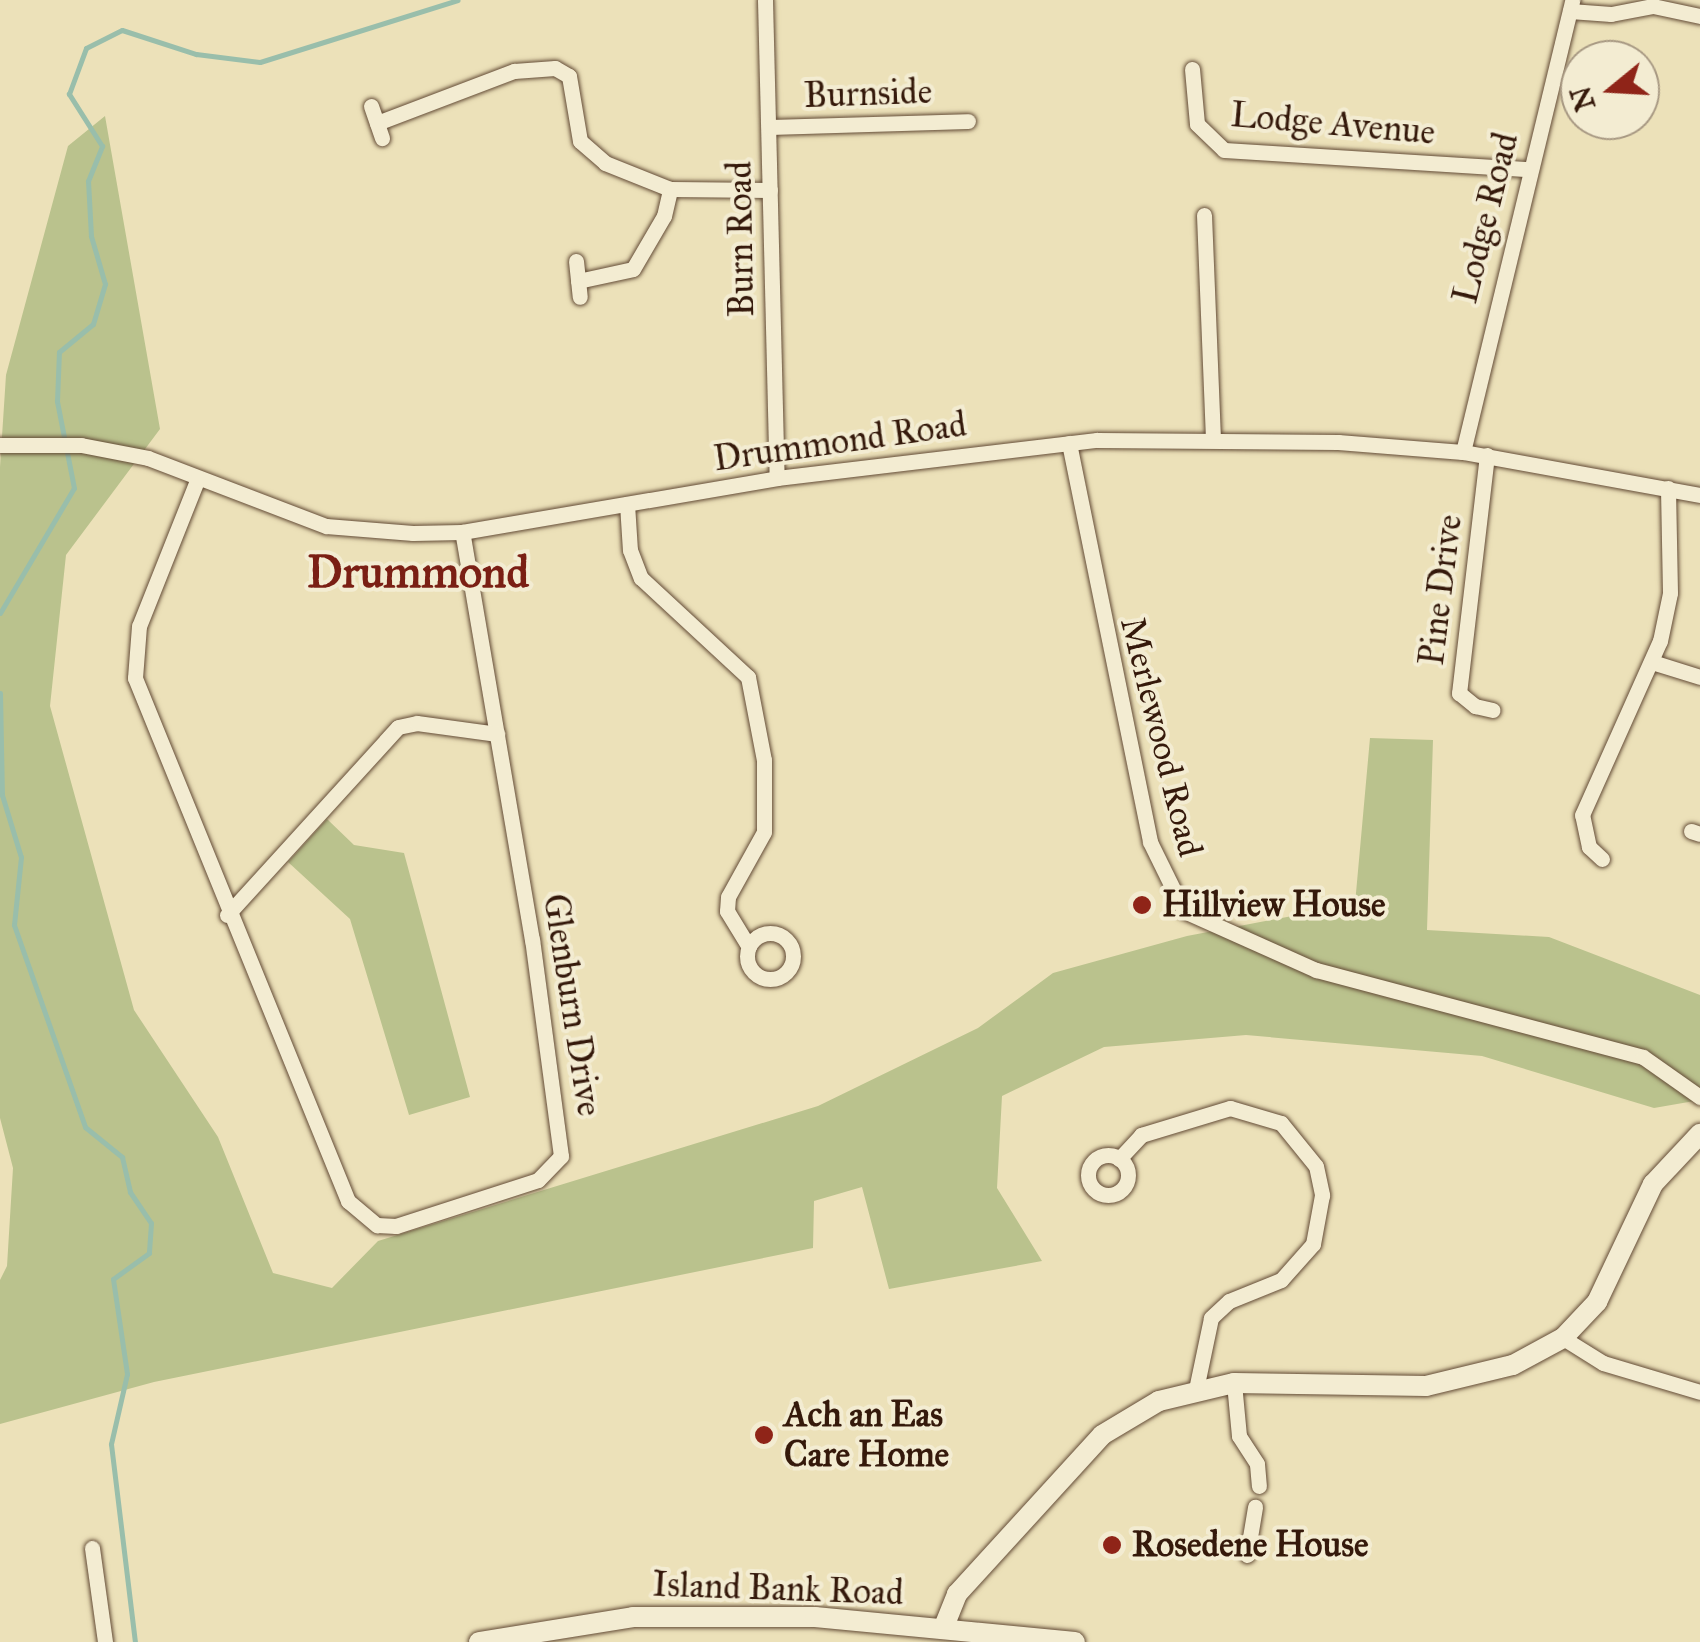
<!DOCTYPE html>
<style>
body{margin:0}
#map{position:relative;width:1700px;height:1642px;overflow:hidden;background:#ece1b9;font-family:"IM FELL Great Primer",serif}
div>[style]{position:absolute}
.green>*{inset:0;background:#bac28d}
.stream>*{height:5px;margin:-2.5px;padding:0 2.5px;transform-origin:2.5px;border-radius:2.5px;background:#99beab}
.roads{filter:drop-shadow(0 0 2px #634b36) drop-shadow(0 0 2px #634b36)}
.street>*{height:15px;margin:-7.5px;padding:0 7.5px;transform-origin:7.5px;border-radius:7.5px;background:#f3ecd2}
.street>.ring{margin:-7.5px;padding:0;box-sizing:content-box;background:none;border:15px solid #f3ecd2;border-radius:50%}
.secondary>*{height:20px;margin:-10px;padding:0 10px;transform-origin:10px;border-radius:10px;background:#f3ecd2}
.dots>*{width:28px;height:28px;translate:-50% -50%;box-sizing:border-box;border:5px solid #f3ecd2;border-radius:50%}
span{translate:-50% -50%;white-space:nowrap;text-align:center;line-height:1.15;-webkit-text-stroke:8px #f3ecd2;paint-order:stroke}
.street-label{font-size:35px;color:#35190b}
.poi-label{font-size:35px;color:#35190b;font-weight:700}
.left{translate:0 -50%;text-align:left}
.district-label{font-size:45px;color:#7a1f14;font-weight:700}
.north{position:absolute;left:1560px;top:40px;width:100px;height:100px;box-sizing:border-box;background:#f3ecd2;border:2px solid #a79882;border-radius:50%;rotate:252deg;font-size:28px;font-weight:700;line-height:40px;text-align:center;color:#35190b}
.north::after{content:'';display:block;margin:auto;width:35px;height:45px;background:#8f2418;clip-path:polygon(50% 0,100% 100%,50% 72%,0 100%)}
</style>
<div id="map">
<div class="green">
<i style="clip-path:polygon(105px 116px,160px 429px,66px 555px,50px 706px,134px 1010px,218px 1137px,273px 1273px,332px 1288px,378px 1241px,818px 1106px,978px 1028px,1053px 973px,1187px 936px,1355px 904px,1370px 738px,1433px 740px,1427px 930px,1549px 937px,1700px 995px,1700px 1100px,1654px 1108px,1482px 1056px,1246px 1035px,1104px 1047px,1002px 1096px,997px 1188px,1042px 1261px,889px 1289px,862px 1187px,814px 1201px,813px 1248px,154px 1382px,0 1424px,0 1280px,7px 1266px,13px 1168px,0 1118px,0 467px,6px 375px,68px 146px)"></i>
<i style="clip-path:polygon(327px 819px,354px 845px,404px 853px,470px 1097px,409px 1115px,350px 919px,288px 862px)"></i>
</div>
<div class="stream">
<i style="left:0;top:613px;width:145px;rotate:-59.4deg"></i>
<i style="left:74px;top:488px;width:89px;rotate:-101.1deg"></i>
<i style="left:57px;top:401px;width:49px;rotate:-87.7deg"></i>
<i style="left:59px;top:352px;width:44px;rotate:-39.5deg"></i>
<i style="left:93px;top:324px;width:42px;rotate:-73.3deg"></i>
<i style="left:105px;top:284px;width:50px;rotate:-106.3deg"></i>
<i style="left:91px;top:236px;width:55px;rotate:-93.1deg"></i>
<i style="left:88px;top:181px;width:38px;rotate:-68deg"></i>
<i style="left:102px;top:146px;width:62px;rotate:-122.4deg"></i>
<i style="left:69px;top:94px;width:49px;rotate:-69.7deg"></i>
<i style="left:86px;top:48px;width:40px;rotate:-26.6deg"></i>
<i style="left:122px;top:30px;width:78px;rotate:18deg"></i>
<i style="left:196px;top:54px;width:64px;rotate:7.1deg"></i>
<i style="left:260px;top:62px;width:207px;rotate:-17.4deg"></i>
<i style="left:0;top:693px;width:102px;rotate:88.9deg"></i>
<i style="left:2px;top:795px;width:65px;rotate:73deg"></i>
<i style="left:21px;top:857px;width:68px;rotate:95.9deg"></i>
<i style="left:14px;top:925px;width:214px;rotate:70.6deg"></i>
<i style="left:85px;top:1127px;width:48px;rotate:39deg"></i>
<i style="left:122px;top:1157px;width:36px;rotate:77deg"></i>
<i style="left:130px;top:1192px;width:37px;rotate:56deg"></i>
<i style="left:151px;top:1223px;width:30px;rotate:94deg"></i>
<i style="left:149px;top:1253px;width:44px;rotate:144.2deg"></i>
<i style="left:113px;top:1279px;width:96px;rotate:81.6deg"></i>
<i style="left:127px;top:1374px;width:72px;rotate:102.9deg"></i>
<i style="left:111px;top:1444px;width:199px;rotate:83.1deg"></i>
</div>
<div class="roads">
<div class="street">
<i style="left:765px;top:0;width:478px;rotate:88.6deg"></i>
<i style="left:1570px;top:11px;width:41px;rotate:4.2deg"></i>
<i style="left:1611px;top:14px;width:43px;rotate:-10.8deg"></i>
<i style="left:1653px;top:6px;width:48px;rotate:12deg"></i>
<i style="left:1192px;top:69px;width:55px;rotate:84.8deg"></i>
<i style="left:1197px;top:124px;width:37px;rotate:44deg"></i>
<i style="left:1224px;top:150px;width:306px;rotate:3.6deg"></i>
<i style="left:371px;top:106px;width:34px;rotate:71deg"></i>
<i style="left:377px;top:123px;width:147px;rotate:-20.8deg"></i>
<i style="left:514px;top:71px;width:41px;rotate:-4.2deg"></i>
<i style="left:555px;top:68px;width:16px;rotate:30deg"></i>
<i style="left:569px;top:76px;width:66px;rotate:80.4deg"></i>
<i style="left:580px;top:141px;width:33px;rotate:41deg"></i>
<i style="left:605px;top:163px;width:70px;rotate:21.8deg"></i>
<i style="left:670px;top:189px;width:100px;rotate:0.6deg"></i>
<i style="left:769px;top:127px;width:199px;rotate:-1.7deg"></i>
<i style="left:1204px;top:215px;width:224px;rotate:87.7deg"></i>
<i style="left:576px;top:261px;width:36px;rotate:84deg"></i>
<i style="left:578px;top:281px;width:56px;rotate:-12.3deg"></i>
<i style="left:633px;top:269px;width:61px;rotate:-59.7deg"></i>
<i style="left:664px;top:216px;width:28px;rotate:-77deg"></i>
<i style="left:1069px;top:443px;width:407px;rotate:78.5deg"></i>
<i style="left:1150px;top:842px;width:77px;rotate:63.8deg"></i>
<i style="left:1184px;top:911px;width:145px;rotate:24.1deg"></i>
<i style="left:1316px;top:970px;width:338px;rotate:14.9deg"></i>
<i style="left:1643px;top:1057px;width:70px;rotate:35.1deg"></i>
<i style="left:0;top:445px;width:81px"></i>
<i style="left:81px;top:445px;width:68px;rotate:11deg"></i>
<i style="left:148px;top:458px;width:191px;rotate:20.9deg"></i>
<i style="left:326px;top:526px;width:87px;rotate:4.6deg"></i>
<i style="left:413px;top:533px;width:49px;rotate:-1.2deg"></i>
<i style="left:462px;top:532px;width:320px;rotate:-9.7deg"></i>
<i style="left:777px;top:478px;width:322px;rotate:-6.8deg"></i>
<i style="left:1097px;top:440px;width:241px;rotate:0.5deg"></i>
<i style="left:1338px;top:442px;width:125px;rotate:4.6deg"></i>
<i style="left:1463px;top:452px;width:241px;rotate:10.3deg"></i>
<i style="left:1463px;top:452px;width:465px;rotate:-76.4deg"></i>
<i style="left:1487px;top:455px;width:240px;rotate:96.7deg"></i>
<i style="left:1459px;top:693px;width:21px;rotate:39deg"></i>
<i style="left:1475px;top:706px;width:18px;rotate:13deg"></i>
<i style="left:198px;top:478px;width:159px;rotate:111.7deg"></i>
<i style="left:139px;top:626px;width:52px;rotate:94.4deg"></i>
<i style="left:135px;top:678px;width:565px;rotate:67.84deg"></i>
<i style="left:348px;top:1201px;width:38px;rotate:40deg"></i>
<i style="left:377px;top:1225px;width:19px;rotate:3deg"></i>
<i style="left:396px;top:1226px;width:149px;rotate:-17.9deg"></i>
<i style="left:538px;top:1180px;width:33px;rotate:-46deg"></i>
<i style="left:561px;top:1156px;width:218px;rotate:-97.6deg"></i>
<i style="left:532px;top:940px;width:414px;rotate:-99.7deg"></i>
<i style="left:627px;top:504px;width:46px;rotate:86.3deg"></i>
<i style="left:630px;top:550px;width:30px;rotate:69deg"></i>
<i style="left:641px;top:578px;width:146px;rotate:42.8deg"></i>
<i style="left:748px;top:677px;width:85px;rotate:79.1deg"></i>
<i style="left:764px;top:760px;width:72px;rotate:90deg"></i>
<i style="left:764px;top:832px;width:74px;rotate:119deg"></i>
<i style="left:728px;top:897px;width:14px;rotate:94deg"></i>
<i style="left:727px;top:911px;width:42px;rotate:58.6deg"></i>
<i style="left:1652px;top:662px;width:50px;rotate:17.4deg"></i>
<i style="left:1691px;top:831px;width:9px;rotate:18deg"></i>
<i style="left:1602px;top:859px;width:18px;rotate:-137deg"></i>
<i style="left:1589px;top:847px;width:33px;rotate:-102deg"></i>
<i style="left:1582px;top:815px;width:191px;rotate:-65.9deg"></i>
<i style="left:1660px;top:641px;width:49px;rotate:-78.2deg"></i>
<i style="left:1670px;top:593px;width:105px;rotate:-91.1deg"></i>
<i style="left:227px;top:915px;width:254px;rotate:-47.7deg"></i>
<i style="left:398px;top:727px;width:19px;rotate:-12deg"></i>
<i style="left:417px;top:723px;width:81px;rotate:7.8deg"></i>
<i class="ring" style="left:747px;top:933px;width:31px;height:31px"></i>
<i class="ring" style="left:1088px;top:1155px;width:25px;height:25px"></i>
<i style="left:1119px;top:1159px;width:33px;rotate:-47deg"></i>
<i style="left:1141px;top:1135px;width:93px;rotate:-16.9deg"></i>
<i style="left:1230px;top:1108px;width:53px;rotate:16.4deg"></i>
<i style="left:1281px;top:1123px;width:55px;rotate:50.9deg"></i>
<i style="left:1316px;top:1166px;width:30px;rotate:78deg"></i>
<i style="left:1322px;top:1195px;width:50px;rotate:100.4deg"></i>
<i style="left:1313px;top:1244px;width:48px;rotate:131.6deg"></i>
<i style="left:1281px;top:1280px;width:56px;rotate:158deg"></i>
<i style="left:1229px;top:1301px;width:25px;rotate:137deg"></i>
<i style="left:1211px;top:1318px;width:73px;rotate:101.9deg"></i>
<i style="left:1563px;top:1338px;width:47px;rotate:32deg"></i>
<i style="left:1603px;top:1363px;width:101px;rotate:16.6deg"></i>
<i style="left:1234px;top:1383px;width:53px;rotate:84.6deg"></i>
<i style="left:1239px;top:1436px;width:33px;rotate:57deg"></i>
<i style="left:1257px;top:1464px;width:22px;rotate:85deg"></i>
<i style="left:92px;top:1548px;width:95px;rotate:82.1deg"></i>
<i style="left:1247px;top:1555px;width:49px;rotate:-80.5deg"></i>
</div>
<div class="secondary">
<i style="left:943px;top:1629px;width:38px;rotate:-68deg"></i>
<i style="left:957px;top:1594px;width:215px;rotate:-47.6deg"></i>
<i style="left:1102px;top:1435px;width:66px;rotate:-30.8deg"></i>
<i style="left:1159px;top:1401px;width:77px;rotate:-13.5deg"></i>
<i style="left:1234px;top:1383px;width:192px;rotate:0.9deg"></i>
<i style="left:1426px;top:1386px;width:89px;rotate:-13.6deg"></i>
<i style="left:1513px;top:1365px;width:57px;rotate:-28.4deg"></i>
<i style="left:1563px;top:1338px;width:50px;rotate:-46.6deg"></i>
<i style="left:1597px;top:1302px;width:131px;rotate:-64.6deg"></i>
<i style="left:1653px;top:1184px;width:69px;rotate:-46.8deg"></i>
<i style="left:479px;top:1642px;width:156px;rotate:-9.2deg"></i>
<i style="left:633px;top:1617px;width:182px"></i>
<i style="left:815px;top:1617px;width:261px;rotate:5.5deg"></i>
</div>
</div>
<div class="dots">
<i style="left:1142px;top:905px;background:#8f2418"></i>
<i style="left:764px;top:1435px;background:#8f2418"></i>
<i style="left:1112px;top:1545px;background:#8f2418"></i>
</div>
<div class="street-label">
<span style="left:868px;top:94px;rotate:-2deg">Burnside</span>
<span style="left:1333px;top:124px;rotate:5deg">Lodge Avenue</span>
<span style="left:1486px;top:218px;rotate:-76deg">Lodge Road</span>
<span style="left:741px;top:239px;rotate:-91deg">Burn Road</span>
<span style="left:840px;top:442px;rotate:-8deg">Drummond Road</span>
<span style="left:1441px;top:590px;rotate:-83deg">Pine Drive</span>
<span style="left:1161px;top:737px;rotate:76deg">Merlewood Road</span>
<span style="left:572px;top:1005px;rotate:81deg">Glenburn Drive</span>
<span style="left:778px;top:1589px;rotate:2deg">Island Bank Road</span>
</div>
<div class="poi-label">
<span class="left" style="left:1162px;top:905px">Hillview House</span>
<span class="left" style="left:784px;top:1435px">Ach an Eas<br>Care Home</span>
<span class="left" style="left:1132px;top:1545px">Rosedene House</span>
</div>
<div class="district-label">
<span style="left:418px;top:572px">Drummond</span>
</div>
<div class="north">N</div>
</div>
